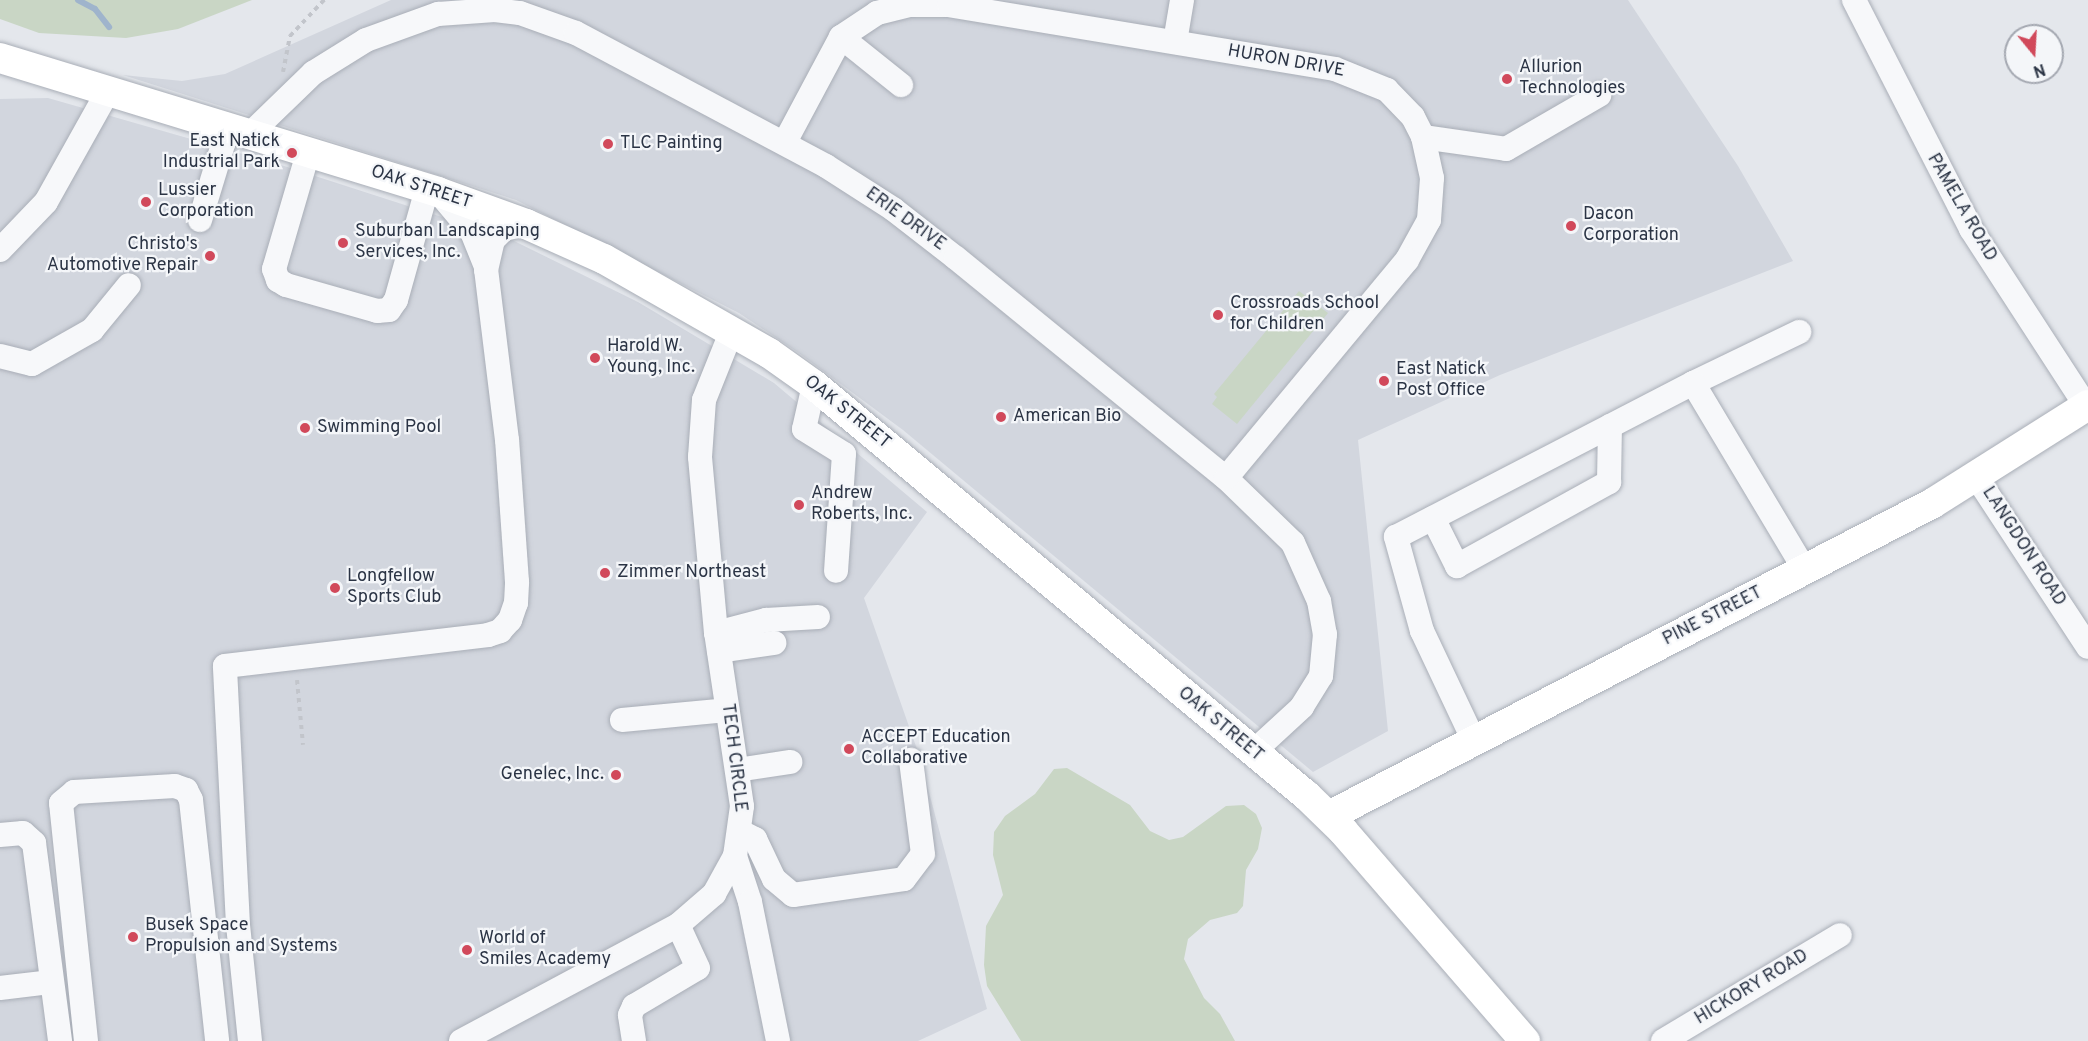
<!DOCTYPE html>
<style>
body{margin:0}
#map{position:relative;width:2088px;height:1041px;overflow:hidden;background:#e4e7ec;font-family:Overpass,sans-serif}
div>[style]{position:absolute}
.built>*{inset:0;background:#d2d6de}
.green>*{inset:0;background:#c9d6c5}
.stream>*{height:6px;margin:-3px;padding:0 3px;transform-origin:3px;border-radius:3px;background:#9fb4cc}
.path>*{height:4px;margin-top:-2px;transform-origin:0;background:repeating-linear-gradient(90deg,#c2c5cb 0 4.5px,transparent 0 9px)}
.roads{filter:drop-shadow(0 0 2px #a9aeb7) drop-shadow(0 0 2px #a9aeb7)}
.minor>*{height:24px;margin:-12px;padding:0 12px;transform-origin:12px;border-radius:12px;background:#f7f8fa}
.major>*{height:30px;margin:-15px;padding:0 15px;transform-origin:15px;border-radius:15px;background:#fff}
.dots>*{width:16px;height:16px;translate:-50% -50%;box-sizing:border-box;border:3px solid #f4f6f9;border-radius:50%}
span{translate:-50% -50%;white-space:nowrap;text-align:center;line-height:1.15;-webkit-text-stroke:4.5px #f4f6f9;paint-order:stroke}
.street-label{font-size:18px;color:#2b3445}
.poi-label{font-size:18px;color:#2b3445}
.left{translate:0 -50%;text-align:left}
.right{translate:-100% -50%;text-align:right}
.north{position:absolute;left:2004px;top:24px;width:60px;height:60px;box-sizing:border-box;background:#f4f6f9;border:2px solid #a4a8b1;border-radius:50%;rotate:162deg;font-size:16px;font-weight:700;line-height:24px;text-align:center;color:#2b3445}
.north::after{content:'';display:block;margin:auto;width:21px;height:27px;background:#d1495b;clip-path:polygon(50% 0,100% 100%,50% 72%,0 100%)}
</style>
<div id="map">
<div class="built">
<i style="clip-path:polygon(391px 0,1628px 0,1738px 166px,1793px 261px,1500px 375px,1358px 440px,1388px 731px,1313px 772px,903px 430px,799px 353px,739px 313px,516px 200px,123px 75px,182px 81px,225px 74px)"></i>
<i style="clip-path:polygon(48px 98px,281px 165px,510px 239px,638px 302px,774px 383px,927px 512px,864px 598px,919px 755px,987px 1009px,918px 1041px,0 1041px,0 99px)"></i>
</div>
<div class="green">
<i style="clip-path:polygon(0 0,252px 0,178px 29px,126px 38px,39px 33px,0 19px)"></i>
<i style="clip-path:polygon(1299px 291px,1328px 313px,1237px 424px,1212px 404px,1217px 397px,1214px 394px)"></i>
<i style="clip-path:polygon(1067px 768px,1130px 805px,1150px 831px,1169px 840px,1183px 837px,1226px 806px,1244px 805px,1256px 814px,1262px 828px,1258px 849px,1246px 870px,1243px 906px,1237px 913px,1210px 920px,1188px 939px,1184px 959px,1204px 998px,1220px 1014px,1235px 1041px,1021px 1041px,987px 986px,984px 965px,986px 926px,1003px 895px,993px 855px,994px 832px,1005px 816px,1035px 794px,1054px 769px)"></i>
</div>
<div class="stream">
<i style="left:78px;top:0;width:19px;rotate:28deg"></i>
<i style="left:95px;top:9px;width:23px;rotate:52deg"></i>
</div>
<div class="path">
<i style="left:283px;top:72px;width:37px;rotate:-79deg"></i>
<i style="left:290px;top:36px;width:50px;rotate:-46.6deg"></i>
<i style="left:297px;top:680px;width:65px;rotate:84.7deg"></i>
</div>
<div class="roads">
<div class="minor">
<i style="left:1854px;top:0;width:257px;rotate:62.9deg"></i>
<i style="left:1971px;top:229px;width:211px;rotate:57deg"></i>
<i style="left:841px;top:37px;width:77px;rotate:38.7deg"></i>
<i style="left:1175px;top:42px;width:43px;rotate:-80.5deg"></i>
<i style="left:250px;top:134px;width:88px;rotate:-44.1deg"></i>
<i style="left:313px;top:73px;width:62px;rotate:-31.9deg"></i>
<i style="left:366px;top:40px;width:77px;rotate:-19.9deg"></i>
<i style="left:438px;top:14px;width:57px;rotate:-4deg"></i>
<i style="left:495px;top:10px;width:25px;rotate:7deg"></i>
<i style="left:520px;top:13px;width:59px;rotate:19.7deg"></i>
<i style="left:576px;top:33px;width:283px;rotate:28deg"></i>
<i style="left:826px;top:166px;width:80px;rotate:32.7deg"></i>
<i style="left:893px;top:209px;width:80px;rotate:37.9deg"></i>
<i style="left:956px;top:258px;width:348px;rotate:39.2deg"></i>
<i style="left:1226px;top:478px;width:93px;rotate:44.1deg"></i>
<i style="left:1293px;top:543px;width:64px;rotate:65.9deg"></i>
<i style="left:1319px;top:601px;width:34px;rotate:80deg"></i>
<i style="left:1325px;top:634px;width:42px;rotate:95.4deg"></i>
<i style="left:1321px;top:676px;width:36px;rotate:122deg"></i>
<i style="left:1302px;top:707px;width:67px;rotate:137.4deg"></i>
<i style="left:1423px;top:137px;width:84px;rotate:8.2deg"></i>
<i style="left:1506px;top:149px;width:108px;rotate:-30.1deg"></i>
<i style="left:785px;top:142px;width:119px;rotate:-61.9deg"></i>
<i style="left:841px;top:37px;width:43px;rotate:-33.7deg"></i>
<i style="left:877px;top:13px;width:33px;rotate:-14deg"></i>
<i style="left:909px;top:5px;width:40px"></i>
<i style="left:949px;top:5px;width:391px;rotate:9.4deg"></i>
<i style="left:1335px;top:69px;width:56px;rotate:22deg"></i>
<i style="left:1387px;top:90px;width:37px;rotate:46deg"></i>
<i style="left:1413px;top:117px;width:22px;rotate:63deg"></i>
<i style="left:1423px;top:137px;width:42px;rotate:77.6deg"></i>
<i style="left:1432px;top:178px;width:42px;rotate:94.1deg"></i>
<i style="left:1429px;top:220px;width:46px;rotate:118.8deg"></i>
<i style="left:1407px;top:260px;width:283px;rotate:129.7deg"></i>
<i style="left:308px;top:153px;width:121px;rotate:106.3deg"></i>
<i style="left:274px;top:269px;width:12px;rotate:70deg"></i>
<i style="left:278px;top:280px;width:9px;rotate:32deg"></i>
<i style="left:286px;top:285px;width:95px;rotate:15.9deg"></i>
<i style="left:377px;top:311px;width:12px;rotate:-5deg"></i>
<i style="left:389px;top:310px;width:12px;rotate:-55deg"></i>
<i style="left:396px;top:300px;width:115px;rotate:-74.4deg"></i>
<i style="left:440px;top:194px;width:50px;rotate:49.9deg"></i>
<i style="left:472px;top:232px;width:38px;rotate:68deg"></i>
<i style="left:200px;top:220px;width:96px;rotate:-73.1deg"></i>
<i style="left:0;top:250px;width:66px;rotate:-46.2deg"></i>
<i style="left:46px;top:202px;width:127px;rotate:-60.8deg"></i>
<i style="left:0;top:356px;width:33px;rotate:14deg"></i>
<i style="left:32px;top:364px;width:69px;rotate:-29.5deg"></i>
<i style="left:92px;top:330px;width:58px;rotate:-50.6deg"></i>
<i style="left:1693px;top:383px;width:118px;rotate:-25.7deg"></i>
<i style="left:814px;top:385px;width:45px;rotate:102.8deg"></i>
<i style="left:804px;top:429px;width:47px;rotate:32deg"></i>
<i style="left:844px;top:454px;width:117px;rotate:93.9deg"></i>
<i style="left:1977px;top:478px;width:202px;rotate:56.7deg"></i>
<i style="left:1433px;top:518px;width:54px;rotate:63.4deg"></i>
<i style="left:1457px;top:566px;width:174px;rotate:-28.9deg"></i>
<i style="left:1609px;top:482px;width:56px;rotate:-89deg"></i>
<i style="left:716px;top:633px;width:52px;rotate:-14.6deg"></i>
<i style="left:766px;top:620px;width:52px;rotate:-3.3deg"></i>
<i style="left:719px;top:651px;width:56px;rotate:-8.3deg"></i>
<i style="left:622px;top:720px;width:105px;rotate:-5.4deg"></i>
<i style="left:1474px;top:741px;width:122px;rotate:-115.3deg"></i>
<i style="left:1422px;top:631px;width:98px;rotate:-105.5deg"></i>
<i style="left:1396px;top:537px;width:335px;rotate:-27.4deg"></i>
<i style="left:1693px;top:383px;width:218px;rotate:59.1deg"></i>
<i style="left:737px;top:770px;width:54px;rotate:-8.6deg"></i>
<i style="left:741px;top:832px;width:16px;rotate:27deg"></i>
<i style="left:755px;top:839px;width:44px;rotate:64.6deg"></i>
<i style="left:774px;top:879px;width:25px;rotate:40deg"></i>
<i style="left:793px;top:895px;width:112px;rotate:-8.2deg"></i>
<i style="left:904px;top:879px;width:31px;rotate:-53deg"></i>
<i style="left:923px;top:854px;width:95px;rotate:-97.3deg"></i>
<i style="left:0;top:835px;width:23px;rotate:-5deg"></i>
<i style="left:23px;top:833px;width:15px;rotate:42deg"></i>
<i style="left:34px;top:843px;width:200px;rotate:82.5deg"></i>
<i style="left:735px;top:856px;width:48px;rotate:71.9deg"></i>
<i style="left:750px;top:902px;width:142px;rotate:78.6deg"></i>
<i style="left:0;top:988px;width:50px;rotate:-6.8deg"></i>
<i style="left:86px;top:1041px;width:239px;rotate:-96deg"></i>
<i style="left:61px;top:803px;width:17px;rotate:-40deg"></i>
<i style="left:74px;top:792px;width:101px;rotate:-3.4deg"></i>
<i style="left:175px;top:786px;width:12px;rotate:20deg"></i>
<i style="left:186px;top:790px;width:11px;rotate:63deg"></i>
<i style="left:191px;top:800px;width:242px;rotate:83.8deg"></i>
<i style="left:250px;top:1041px;width:117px;rotate:-95.9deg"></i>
<i style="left:238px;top:925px;width:259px;rotate:-92.9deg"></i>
<i style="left:225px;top:666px;width:265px;rotate:-6.7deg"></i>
<i style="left:488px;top:635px;width:13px;rotate:-18deg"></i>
<i style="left:500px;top:631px;width:15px;rotate:-48deg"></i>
<i style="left:510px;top:620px;width:18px;rotate:-71deg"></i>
<i style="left:516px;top:603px;width:21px;rotate:-87deg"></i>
<i style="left:517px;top:582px;width:142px;rotate:-94deg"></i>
<i style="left:507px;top:440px;width:171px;rotate:-97deg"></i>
<i style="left:486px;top:270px;width:31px;rotate:-77deg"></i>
<i style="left:493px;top:240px;width:16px;rotate:-45deg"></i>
<i style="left:504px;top:229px;width:23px;rotate:-13deg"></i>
<i style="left:461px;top:1041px;width:246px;rotate:-28.1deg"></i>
<i style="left:678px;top:925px;width:48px;rotate:-40.7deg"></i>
<i style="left:714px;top:894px;width:43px;rotate:-61.1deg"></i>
<i style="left:735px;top:856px;width:50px;rotate:-82deg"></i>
<i style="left:742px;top:806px;width:175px;rotate:-98.5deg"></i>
<i style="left:716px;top:633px;width:177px;rotate:-95.2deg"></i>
<i style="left:700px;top:457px;width:57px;rotate:-86deg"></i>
<i style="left:704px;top:400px;width:75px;rotate:-68.2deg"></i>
<i style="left:634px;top:1041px;width:26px;rotate:-99deg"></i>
<i style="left:630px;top:1015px;width:10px;rotate:-66deg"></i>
<i style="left:634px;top:1006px;width:74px;rotate:-30.7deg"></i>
<i style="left:698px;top:968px;width:47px;rotate:-114.9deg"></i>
<i style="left:1663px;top:1041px;width:206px;rotate:-30.9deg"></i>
</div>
<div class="major">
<i style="left:0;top:58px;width:458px;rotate:17deg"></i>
<i style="left:438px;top:192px;width:94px;rotate:20deg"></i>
<i style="left:526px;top:224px;width:85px;rotate:24.2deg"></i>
<i style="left:604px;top:259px;width:190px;rotate:29.7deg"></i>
<i style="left:769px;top:353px;width:55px;rotate:35.4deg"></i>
<i style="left:814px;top:385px;width:642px;rotate:39.82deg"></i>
<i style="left:1307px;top:796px;width:50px;rotate:44.2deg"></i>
<i style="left:1343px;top:831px;width:278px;rotate:49.1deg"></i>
<i style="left:1329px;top:816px;width:680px;rotate:-27.39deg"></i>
<i style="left:1933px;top:503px;width:183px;rotate:-32.3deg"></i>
</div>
</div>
<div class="dots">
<i style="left:1507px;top:79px;background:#d1495b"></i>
<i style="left:608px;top:144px;background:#d1495b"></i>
<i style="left:292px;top:153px;background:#d1495b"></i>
<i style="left:146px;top:202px;background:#d1495b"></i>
<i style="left:1571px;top:226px;background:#d1495b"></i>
<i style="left:343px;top:243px;background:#d1495b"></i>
<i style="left:210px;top:256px;background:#d1495b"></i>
<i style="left:1218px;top:315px;background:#d1495b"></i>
<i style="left:595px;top:358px;background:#d1495b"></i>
<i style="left:1384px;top:381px;background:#d1495b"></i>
<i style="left:1001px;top:417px;background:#d1495b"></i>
<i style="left:305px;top:428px;background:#d1495b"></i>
<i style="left:799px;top:505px;background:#d1495b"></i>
<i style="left:605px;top:573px;background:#d1495b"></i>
<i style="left:335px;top:588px;background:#d1495b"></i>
<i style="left:849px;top:749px;background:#d1495b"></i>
<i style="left:616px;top:775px;background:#d1495b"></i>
<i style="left:133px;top:937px;background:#d1495b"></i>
<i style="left:467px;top:950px;background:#d1495b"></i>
</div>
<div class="street-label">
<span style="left:1286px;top:62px;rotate:10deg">HURON DRIVE</span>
<span style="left:421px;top:188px;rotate:18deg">OAK STREET</span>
<span style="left:1961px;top:208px;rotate:60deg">PAMELA ROAD</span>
<span style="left:905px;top:220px;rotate:36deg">ERIE DRIVE</span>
<span style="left:847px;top:413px;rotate:39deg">OAK STREET</span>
<span style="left:2023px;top:547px;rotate:57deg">LANGDON ROAD</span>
<span style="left:1713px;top:617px;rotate:-27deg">PINE STREET</span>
<span style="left:1220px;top:725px;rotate:40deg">OAK STREET</span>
<span style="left:733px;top:758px;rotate:83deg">TECH CIRCLE</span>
<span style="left:1752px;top:988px;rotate:-31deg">HICKORY ROAD</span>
</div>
<div class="poi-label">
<span class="left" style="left:1519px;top:79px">Allurion<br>Technologies</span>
<span class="right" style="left:280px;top:153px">East Natick<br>Industrial Park</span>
<span class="left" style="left:620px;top:144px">TLC Painting</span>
<span class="left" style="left:158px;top:202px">Lussier<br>Corporation</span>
<span class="left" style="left:1583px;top:226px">Dacon<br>Corporation</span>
<span class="left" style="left:355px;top:243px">Suburban Landscaping<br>Services, Inc.</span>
<span class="right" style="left:198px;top:256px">Christo's<br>Automotive Repair</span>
<span class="left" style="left:1230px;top:315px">Crossroads School<br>for Children</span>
<span class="left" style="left:607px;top:358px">Harold W.<br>Young, Inc.</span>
<span class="left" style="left:1396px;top:381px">East Natick<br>Post Office</span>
<span class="left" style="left:1013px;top:417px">American Bio</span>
<span class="left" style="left:317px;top:428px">Swimming Pool</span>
<span class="left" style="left:811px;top:505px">Andrew<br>Roberts, Inc.</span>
<span class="left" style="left:617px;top:573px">Zimmer Northeast</span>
<span class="left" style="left:347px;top:588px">Longfellow<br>Sports Club</span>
<span class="left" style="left:861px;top:749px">ACCEPT Education<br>Collaborative</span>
<span class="right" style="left:604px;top:775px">Genelec, Inc.</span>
<span class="left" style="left:145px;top:937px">Busek Space<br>Propulsion and Systems</span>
<span class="left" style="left:479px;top:950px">World of<br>Smiles Academy</span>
</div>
<div class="north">N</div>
</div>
